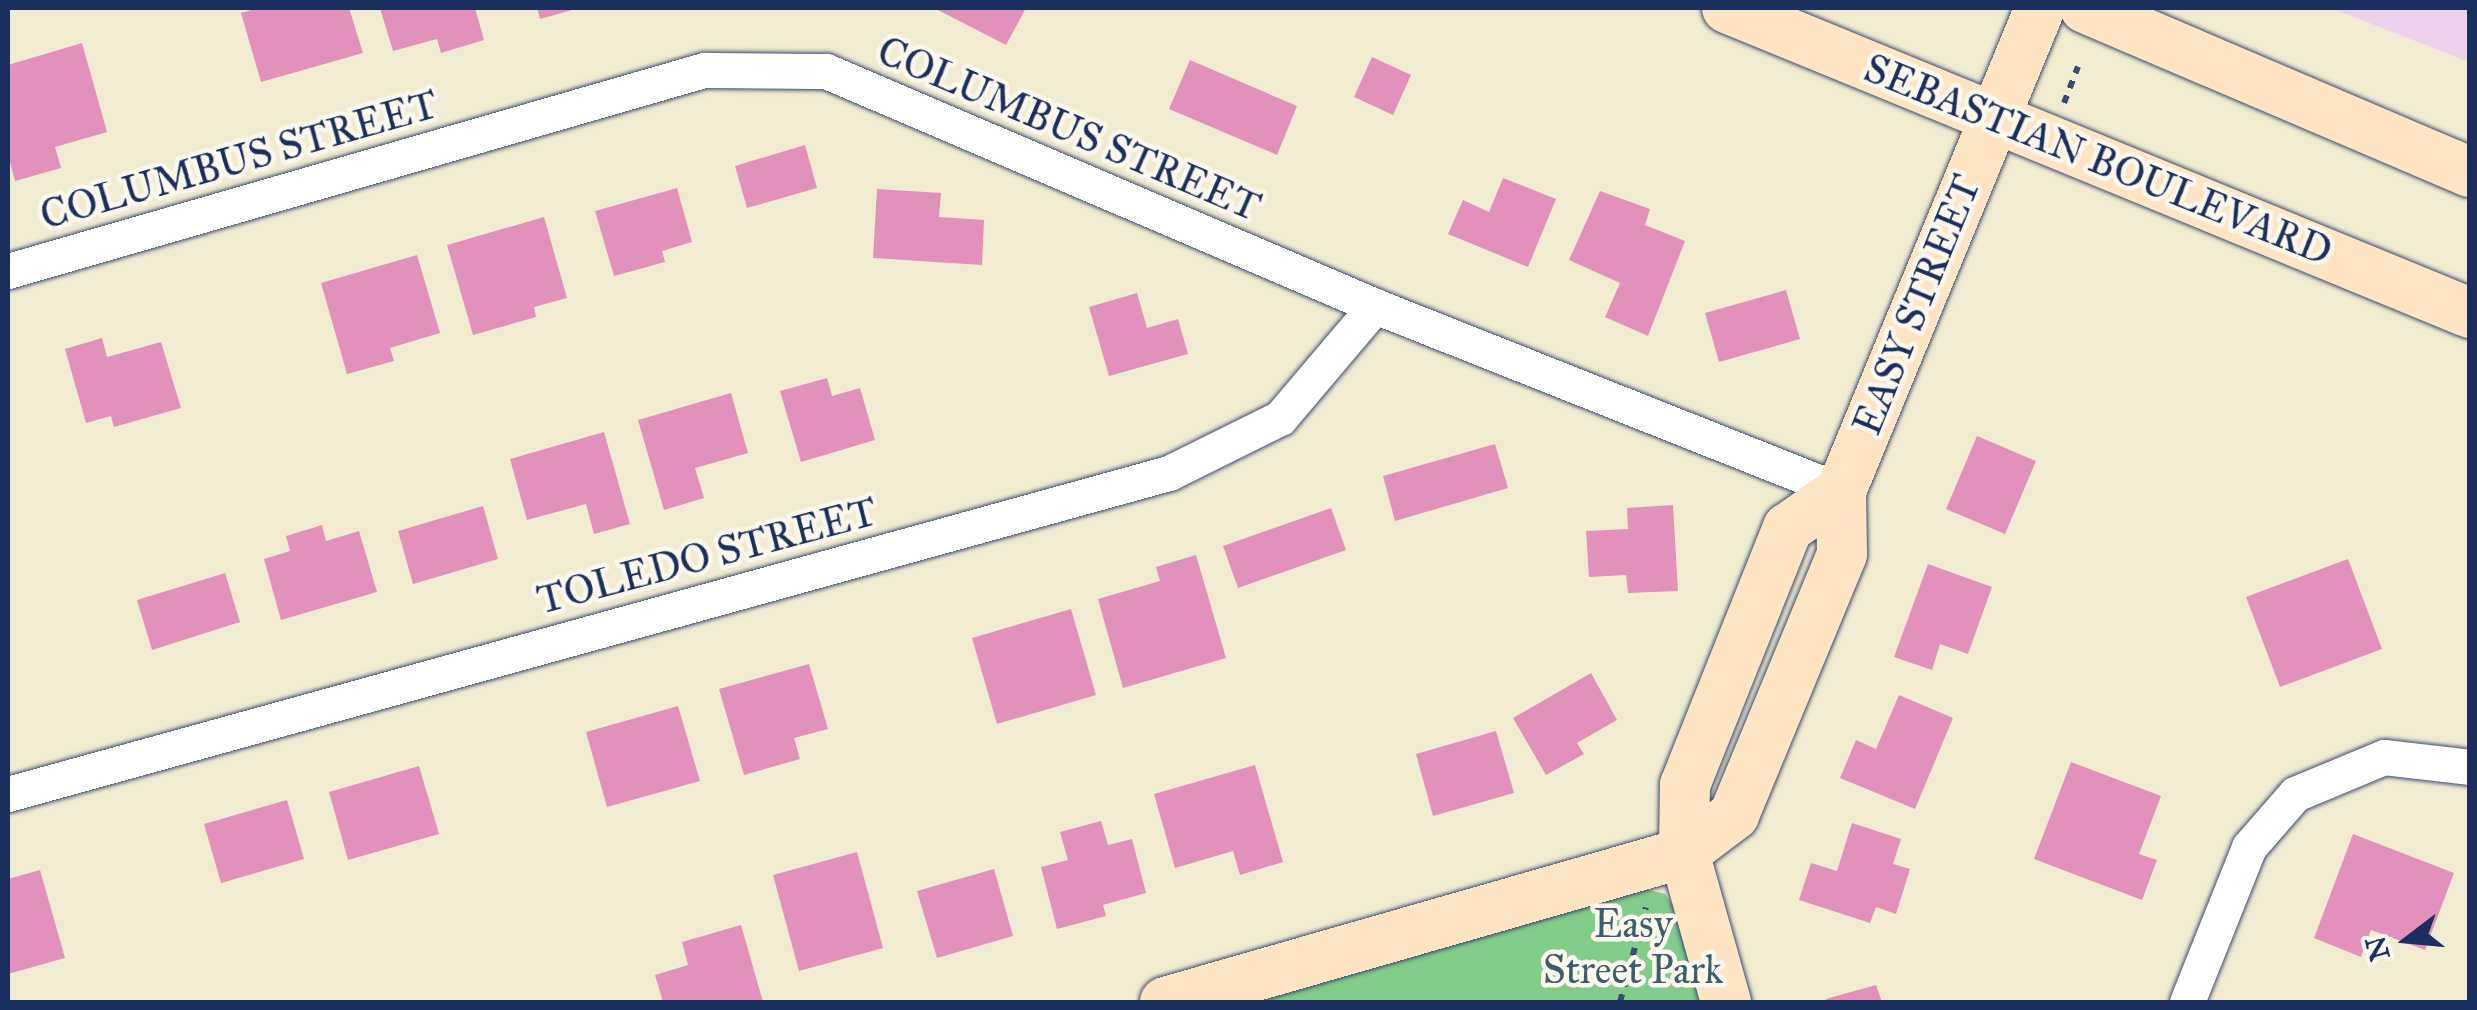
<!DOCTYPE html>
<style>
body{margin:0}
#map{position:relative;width:2477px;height:1010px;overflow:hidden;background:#f1ebd2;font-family:"IM FELL Great Primer",serif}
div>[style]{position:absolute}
.built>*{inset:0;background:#ebd1eb}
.green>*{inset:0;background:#82cd8a}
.building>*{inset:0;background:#e292ba}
.path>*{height:6px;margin-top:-3px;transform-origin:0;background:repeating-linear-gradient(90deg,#3b4b6f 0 8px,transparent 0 16px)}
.roads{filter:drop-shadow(0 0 2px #3b4b6f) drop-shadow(0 0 2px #3b4b6f)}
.street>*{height:35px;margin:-17.5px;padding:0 17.5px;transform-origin:17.5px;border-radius:17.5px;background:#fff}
.secondary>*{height:50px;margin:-25px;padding:0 25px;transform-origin:25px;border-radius:25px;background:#fde5c4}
span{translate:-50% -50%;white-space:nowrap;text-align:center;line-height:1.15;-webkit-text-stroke:9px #fbf7ec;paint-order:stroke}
.street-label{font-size:40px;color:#1b2f5e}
.park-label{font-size:40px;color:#3a5e6b}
.frame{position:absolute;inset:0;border:10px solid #1b2f5e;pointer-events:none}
.north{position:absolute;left:2357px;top:890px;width:100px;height:100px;-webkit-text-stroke:8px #fbf7ec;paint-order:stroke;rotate:254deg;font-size:28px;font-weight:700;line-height:40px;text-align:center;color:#1b2f5e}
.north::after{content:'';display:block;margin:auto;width:35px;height:45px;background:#1b2f5e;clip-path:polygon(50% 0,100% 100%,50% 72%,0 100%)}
</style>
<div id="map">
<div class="built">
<i style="clip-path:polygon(2331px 8px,2469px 8px,2469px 62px)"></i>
</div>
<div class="green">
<i style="clip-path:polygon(1636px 887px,1665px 894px,1689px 930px,1710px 1002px,1229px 1002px)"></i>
</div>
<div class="building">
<i style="clip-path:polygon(259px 8px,349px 8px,363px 53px,261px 82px,241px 13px)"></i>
<i style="clip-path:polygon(380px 8px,475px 8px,484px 40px,441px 53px,437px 39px,393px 51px)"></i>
<i style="clip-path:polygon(537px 8px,575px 8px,576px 9px,540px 19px)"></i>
<i style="clip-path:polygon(934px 8px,1026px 8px,1006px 45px)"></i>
<i style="clip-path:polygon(82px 43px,107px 132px,55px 147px,61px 168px,15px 181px,8px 154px,8px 65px)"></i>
<i style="clip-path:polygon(1372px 57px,1411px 75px,1393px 115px,1354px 97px)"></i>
<i style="clip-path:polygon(1190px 60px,1297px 106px,1277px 155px,1169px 109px)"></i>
<i style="clip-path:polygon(805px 145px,817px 188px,747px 208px,735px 166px)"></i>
<i style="clip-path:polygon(1503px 178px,1556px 199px,1528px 267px,1448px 234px,1463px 200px,1489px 212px)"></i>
<i style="clip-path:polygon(677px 188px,692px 242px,662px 251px,665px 262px,614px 276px,595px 211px)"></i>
<i style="clip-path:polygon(877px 189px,941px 193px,939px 217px,984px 220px,982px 265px,873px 258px)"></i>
<i style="clip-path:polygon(1600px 191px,1650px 209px,1645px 225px,1685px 241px,1648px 336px,1605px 317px,1620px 283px,1569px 260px)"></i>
<i style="clip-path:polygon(544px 217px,567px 298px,534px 307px,536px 317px,473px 335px,447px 245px)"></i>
<i style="clip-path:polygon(417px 255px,440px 333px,390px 348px,394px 361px,347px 374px,321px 283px)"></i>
<i style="clip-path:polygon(1786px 290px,1800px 339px,1719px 362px,1705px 313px)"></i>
<i style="clip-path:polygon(1137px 293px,1147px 328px,1178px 319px,1188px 354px,1109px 376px,1089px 307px)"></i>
<i style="clip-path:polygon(102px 338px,107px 357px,161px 342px,181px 408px,114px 427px,111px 416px,86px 423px,65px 349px)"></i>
<i style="clip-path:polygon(827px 378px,832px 396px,860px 388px,875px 440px,801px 462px,780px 391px)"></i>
<i style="clip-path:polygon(731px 393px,748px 453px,695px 468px,704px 498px,664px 510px,638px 420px)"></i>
<i style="clip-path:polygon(604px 432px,630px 524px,594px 534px,586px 504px,527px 520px,510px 459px)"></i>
<i style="clip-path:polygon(1977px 436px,2036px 461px,2005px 534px,1946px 509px)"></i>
<i style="clip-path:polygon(1495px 444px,1508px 488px,1395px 521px,1383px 476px)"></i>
<i style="clip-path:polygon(1673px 505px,1678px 591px,1628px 593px,1626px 575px,1589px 577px,1586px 531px,1628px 529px,1627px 508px)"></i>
<i style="clip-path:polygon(483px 506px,498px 559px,413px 584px,398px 531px)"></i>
<i style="clip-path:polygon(1331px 508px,1346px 550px,1238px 588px,1223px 546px)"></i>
<i style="clip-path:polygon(322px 525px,326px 541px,359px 531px,377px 592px,281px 620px,264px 559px,290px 551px,286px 536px)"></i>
<i style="clip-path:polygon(1196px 555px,1226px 658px,1123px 688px,1098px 599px,1160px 581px,1156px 567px)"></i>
<i style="clip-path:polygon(2348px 559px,2382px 649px,2280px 687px,2246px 597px)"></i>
<i style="clip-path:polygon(1928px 564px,1992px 587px,1968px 654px,1940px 644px,1932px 670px,1894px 657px)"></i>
<i style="clip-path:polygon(225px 573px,240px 622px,152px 650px,137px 600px)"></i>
<i style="clip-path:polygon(1071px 609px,1096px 695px,997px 724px,972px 638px)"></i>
<i style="clip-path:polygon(809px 664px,828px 729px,794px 738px,800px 759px,744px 775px,719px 689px)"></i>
<i style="clip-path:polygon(1591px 673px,1617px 720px,1577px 743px,1584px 754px,1546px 775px,1513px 718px)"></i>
<i style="clip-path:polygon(1899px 695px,1953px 718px,1915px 809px,1840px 778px,1856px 740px,1876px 749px)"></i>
<i style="clip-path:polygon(678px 706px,700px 781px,607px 807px,586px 732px)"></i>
<i style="clip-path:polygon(1496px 731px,1514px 793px,1433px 816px,1416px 754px)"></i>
<i style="clip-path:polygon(2071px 762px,2161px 796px,2139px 854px,2157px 860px,2142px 900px,2034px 859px)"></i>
<i style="clip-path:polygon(1255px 765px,1283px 862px,1240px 875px,1233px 851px,1175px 868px,1154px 794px)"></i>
<i style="clip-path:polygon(419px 766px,439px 834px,348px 860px,329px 792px)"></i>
<i style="clip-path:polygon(287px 800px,304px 859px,221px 883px,204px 824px)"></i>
<i style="clip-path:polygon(1101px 821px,1108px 845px,1132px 839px,1146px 893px,1103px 905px,1106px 916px,1057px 929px,1041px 867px,1068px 860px,1060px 832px)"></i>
<i style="clip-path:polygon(1852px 823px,1901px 839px,1893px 864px,1910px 869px,1896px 914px,1876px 907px,1870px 923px,1799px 900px,1811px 863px,1837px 871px)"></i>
<i style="clip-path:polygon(2353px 834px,2454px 873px,2425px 950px,2371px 930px,2361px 957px,2314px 938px)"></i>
<i style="clip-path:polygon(857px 852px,883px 948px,799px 971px,773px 875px)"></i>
<i style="clip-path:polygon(994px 869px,1013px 936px,937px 958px,917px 891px)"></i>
<i style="clip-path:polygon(40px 870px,65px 958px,8px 974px,8px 879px)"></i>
<i style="clip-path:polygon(741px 925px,763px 1002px,663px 1002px,655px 975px,688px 965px,682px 942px)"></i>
<i style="clip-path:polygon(1876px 985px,1882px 1002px,1827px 1002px,1826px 999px)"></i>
</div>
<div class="path">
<i style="left:2064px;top:103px;width:39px;rotate:-69deg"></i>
<i style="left:1620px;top:1002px;width:98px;rotate:-74.7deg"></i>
</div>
<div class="roads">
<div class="street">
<i style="left:8px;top:271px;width:724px;rotate:-16.11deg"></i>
<i style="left:704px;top:70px;width:122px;rotate:0.5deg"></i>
<i style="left:826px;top:71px;width:597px;rotate:23.17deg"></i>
<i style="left:1375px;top:306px;width:501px;rotate:21.65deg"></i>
<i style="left:8px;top:794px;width:1205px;rotate:-15.46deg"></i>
<i style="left:1169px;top:473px;width:124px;rotate:-26.4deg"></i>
<i style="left:1280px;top:418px;width:147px;rotate:-49.7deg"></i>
<i style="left:2187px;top:1002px;width:167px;rotate:-68.2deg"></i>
<i style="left:2249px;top:847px;width:70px;rotate:-49deg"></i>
<i style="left:2295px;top:794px;width:96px;rotate:-22.6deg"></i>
<i style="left:2384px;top:757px;width:87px;rotate:6.6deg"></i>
</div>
<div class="secondary">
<i style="left:1727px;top:8px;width:803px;rotate:22.32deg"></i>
<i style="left:2085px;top:8px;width:418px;rotate:23.1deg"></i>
<i style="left:1165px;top:1002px;width:540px;rotate:-16.02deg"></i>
<i style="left:1684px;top:853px;width:63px;rotate:-37.2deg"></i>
<i style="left:1734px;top:815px;width:282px;rotate:-67.5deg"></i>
<i style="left:1842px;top:554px;width:63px;rotate:-90.9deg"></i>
<i style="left:1841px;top:491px;width:522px;rotate:-67.61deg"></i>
<i style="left:1726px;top:1002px;width:155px;rotate:-105.7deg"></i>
<i style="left:1684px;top:853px;width:68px;rotate:-89.2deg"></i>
<i style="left:1685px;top:785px;width:277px;rotate:-68.2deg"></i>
<i style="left:1788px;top:528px;width:65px;rotate:-34.9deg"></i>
</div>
</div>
<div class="street-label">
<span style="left:1069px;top:129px;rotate:23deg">COLUMBUS STREET</span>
<span style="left:239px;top:160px;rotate:-16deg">COLUMBUS STREET</span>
<span style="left:2098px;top:160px;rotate:22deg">SEBASTIAN BOULEVARD</span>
<span style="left:1917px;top:305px;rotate:-68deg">EASY STREET</span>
<span style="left:707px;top:556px;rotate:-15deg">TOLEDO STREET</span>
</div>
<div class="park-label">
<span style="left:1633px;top:947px">Easy<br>Street Park</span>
</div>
<div class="frame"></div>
<div class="north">N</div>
</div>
